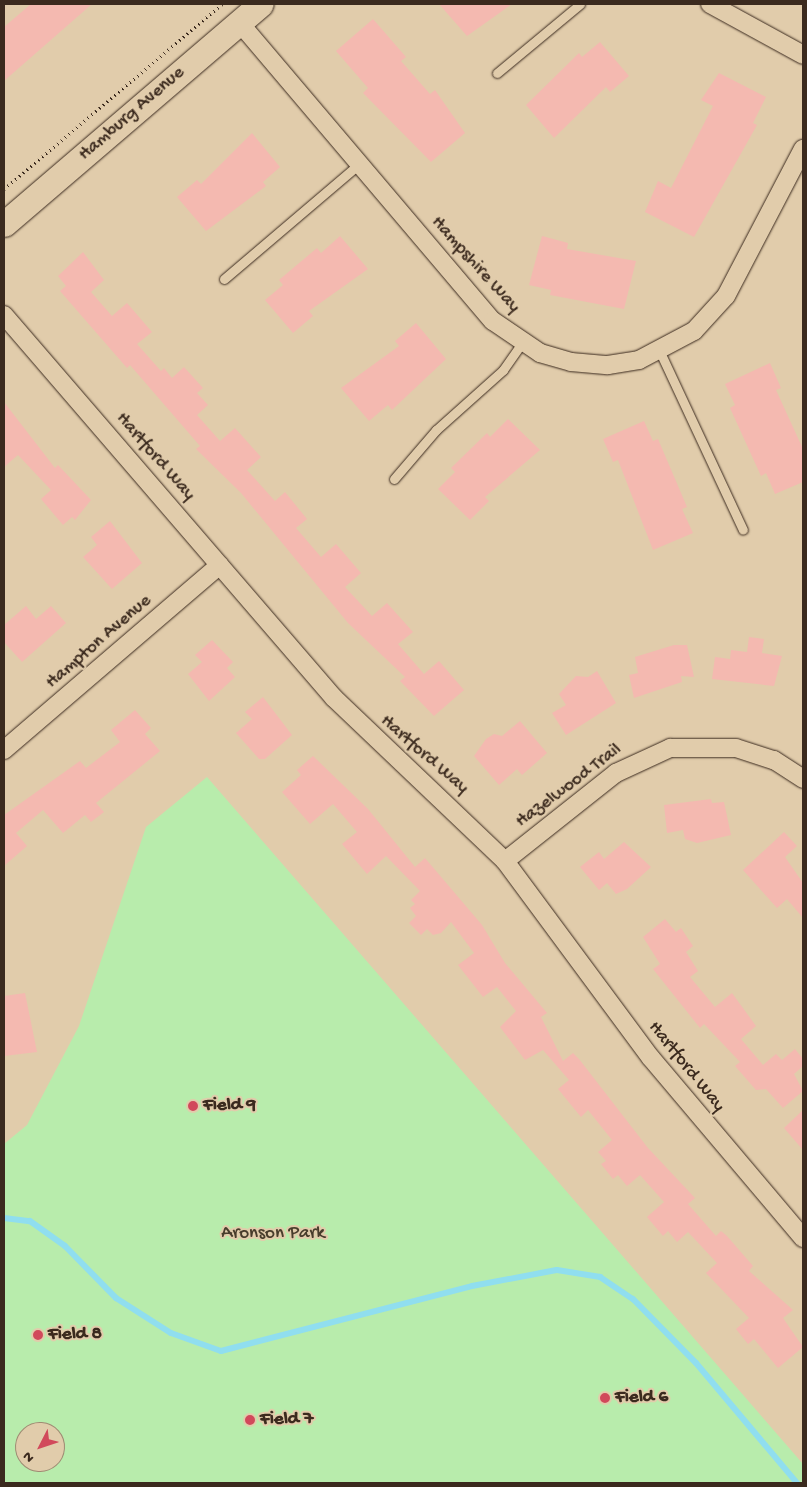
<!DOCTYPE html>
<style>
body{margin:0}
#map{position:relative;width:807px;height:1487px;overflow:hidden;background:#e1ccab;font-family:"Gochi Hand",sans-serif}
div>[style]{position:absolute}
.green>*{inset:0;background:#b8ecac}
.stream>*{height:6px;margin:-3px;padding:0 3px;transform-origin:3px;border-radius:3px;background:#90deef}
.building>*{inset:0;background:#f4b9b0}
.path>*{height:3px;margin-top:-1.5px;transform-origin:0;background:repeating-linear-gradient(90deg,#3b2a1e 0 1px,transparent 0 5px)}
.roads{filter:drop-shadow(0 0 1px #3b2a1e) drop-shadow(0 0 1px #3b2a1e)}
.lane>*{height:9px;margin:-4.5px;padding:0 4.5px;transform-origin:4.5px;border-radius:4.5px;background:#e1ccab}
.street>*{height:18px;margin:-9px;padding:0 9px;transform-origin:9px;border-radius:9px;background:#e1ccab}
.secondary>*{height:25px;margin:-12.5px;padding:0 12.5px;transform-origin:12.5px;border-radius:12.5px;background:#e1ccab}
.dots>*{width:14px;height:14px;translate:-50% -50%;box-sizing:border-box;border:2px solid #e1ccab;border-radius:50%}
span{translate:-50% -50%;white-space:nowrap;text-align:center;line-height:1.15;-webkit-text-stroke:4px #e1ccab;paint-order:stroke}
.street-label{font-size:19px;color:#3b2a1e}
.poi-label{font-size:19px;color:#3b2a1e;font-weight:700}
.left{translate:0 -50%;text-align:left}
.park-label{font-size:19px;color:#483d2c}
.frame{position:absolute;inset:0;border:5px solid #3b2a1e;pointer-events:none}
.north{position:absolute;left:15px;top:1422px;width:50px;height:50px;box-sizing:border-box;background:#e1ccab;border:1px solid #9f8b73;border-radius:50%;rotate:229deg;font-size:14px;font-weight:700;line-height:20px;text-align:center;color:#3b2a1e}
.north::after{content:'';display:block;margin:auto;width:18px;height:22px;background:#d1495b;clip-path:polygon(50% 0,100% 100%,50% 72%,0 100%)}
</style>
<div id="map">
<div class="green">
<i style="clip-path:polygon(evenodd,207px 777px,803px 1464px,803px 1483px,4px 1483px,4px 1144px,27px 1125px,79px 1026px,146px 827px,207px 777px,25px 1432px,55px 1432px,55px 1462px,25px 1462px,25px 1432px)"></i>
</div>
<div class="stream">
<i style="left:4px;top:1218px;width:26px;rotate:7deg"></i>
<i style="left:30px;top:1221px;width:43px;rotate:35.5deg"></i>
<i style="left:65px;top:1246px;width:73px;rotate:45.6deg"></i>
<i style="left:116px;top:1298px;width:65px;rotate:32.5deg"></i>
<i style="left:171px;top:1333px;width:53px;rotate:19.8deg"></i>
<i style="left:221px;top:1351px;width:259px;rotate:-14.5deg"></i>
<i style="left:472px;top:1286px;width:86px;rotate:-10.7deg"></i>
<i style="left:557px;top:1270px;width:44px;rotate:9.2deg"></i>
<i style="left:600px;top:1277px;width:40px;rotate:34deg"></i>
<i style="left:633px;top:1299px;width:90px;rotate:45.5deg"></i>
<i style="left:696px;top:1363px;width:157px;rotate:49.9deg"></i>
</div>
<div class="building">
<i style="clip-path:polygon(31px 4px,92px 4px,4px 81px,4px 27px)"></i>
<i style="clip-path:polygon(439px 4px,512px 4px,467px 36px)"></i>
<i style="clip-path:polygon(373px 19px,406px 57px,401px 61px,430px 94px,435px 90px,465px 133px,431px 162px,363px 93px,368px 88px,336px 51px)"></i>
<i style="clip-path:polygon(600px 42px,629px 76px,610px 92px,606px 87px,554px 138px,526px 105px,579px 53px,582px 57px)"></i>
<i style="clip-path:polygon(719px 73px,766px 97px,753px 123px,757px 125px,694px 237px,645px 212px,658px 181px,671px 188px,713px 106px,701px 100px)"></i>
<i style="clip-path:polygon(252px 133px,280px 167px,263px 182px,266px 186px,206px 231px,177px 197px,197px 180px,201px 184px)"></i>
<i style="clip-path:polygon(340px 236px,368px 269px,309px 311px,313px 316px,293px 333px,265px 300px,283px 285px,279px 280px,317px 248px,321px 253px)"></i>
<i style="clip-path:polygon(542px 236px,568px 243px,567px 249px,636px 261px,624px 309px,550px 295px,551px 290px,529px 285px)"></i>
<i style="clip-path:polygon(83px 252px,104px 280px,91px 292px,112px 316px,127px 303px,152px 332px,137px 344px,161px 371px,164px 368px,172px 378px,184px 367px,203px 388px,197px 393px,208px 405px,197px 415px,220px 441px,235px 428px,261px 457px,247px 470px,275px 501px,285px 492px,307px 519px,296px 528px,321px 557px,336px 544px,361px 573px,345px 587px,372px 616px,387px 603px,413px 632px,398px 644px,424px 674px,439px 661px,464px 690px,434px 716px,400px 681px,405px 677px,348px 623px,241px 493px,196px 449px,200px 446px,130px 365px,127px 368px,60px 291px,66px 286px,58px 276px)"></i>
<i style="clip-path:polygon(416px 323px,446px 359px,392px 410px,388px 405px,369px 421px,341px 388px,399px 346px,395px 341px)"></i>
<i style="clip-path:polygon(770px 363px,781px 388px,776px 390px,803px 449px,803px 482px,775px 494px,766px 473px,761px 476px,730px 408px,735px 405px,725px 384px)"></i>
<i style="clip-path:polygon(4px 402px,55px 468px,58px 465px,91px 500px,75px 520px,72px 517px,63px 525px,41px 499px,51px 490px,18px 455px,4px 467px)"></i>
<i style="clip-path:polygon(508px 419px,540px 450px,485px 497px,489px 501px,470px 520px,438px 489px,455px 472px,451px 468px,487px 433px,490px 437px)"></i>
<i style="clip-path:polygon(644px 421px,653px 441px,658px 439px,687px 507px,682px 509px,693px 533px,653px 550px,618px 460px,613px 462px,603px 439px)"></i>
<i style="clip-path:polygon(110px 521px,142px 563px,112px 589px,83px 557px,97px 545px,91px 537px)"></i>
<i style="clip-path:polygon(26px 606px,36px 619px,51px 606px,66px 623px,22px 662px,4px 642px,4px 625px)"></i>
<i style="clip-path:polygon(749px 637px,764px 639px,762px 653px,782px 656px,774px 686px,712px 679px,715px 657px,730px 659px,731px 650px,747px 652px)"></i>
<i style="clip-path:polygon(212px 640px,233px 662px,227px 668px,235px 677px,209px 701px,188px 674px,202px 662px,195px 655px)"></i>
<i style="clip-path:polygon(674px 645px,687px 645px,694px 677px,681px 676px,682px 682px,634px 698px,629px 675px,638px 673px,635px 657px)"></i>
<i style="clip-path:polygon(597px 671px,616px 703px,566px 735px,552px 713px,566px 705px,559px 694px,576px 676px,588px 677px)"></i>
<i style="clip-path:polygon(263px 697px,292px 735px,265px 759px,259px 759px,236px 733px,252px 719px,245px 712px)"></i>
<i style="clip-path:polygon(135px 710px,151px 728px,145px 734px,160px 751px,96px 803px,104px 812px,91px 822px,85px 815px,63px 833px,43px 810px,16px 833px,27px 846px,4px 866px,4px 815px,80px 761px,86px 768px,120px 742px,111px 730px)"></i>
<i style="clip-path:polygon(520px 721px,547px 753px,522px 775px,517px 769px,499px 785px,474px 756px,486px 739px,494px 734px,502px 736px)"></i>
<i style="clip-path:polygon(313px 756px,368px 809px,415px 867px,425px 858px,482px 925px,505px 963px,547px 1013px,541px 1017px,563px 1061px,573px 1053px,579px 1059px,648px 1148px,695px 1198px,688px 1204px,716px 1236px,721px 1231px,727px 1236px,753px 1266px,749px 1271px,793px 1310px,783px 1318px,803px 1347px,778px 1368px,754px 1339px,748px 1344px,736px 1329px,749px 1318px,706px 1273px,717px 1263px,688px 1232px,677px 1242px,668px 1231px,663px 1236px,647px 1217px,664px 1202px,640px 1175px,627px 1186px,618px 1175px,613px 1179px,601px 1164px,606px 1161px,598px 1152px,612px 1140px,588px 1110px,581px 1117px,558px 1089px,569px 1080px,543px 1050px,525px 1060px,500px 1027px,516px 1011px,497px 987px,483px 997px,458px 965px,474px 953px,451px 922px,441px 933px,433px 935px,427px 929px,421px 935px,409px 923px,416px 916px,410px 908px,415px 904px,411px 900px,420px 891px,386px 856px,367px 874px,342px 844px,357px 832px,333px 804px,310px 824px,282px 792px,301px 775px,297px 770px)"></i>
<i style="clip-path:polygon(711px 799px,712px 803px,724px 802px,731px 835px,697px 843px,685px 839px,683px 830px,667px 833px,664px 805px)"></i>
<i style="clip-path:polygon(784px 832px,797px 846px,785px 857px,803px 883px,803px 918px,787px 899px,777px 908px,743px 870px)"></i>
<i style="clip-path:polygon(624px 842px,651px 867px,627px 889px,616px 894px,607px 883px,599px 890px,580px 867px,599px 852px,604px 859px)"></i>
<i style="clip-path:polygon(665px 919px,676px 932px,681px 928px,693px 946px,686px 952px,698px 971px,690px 977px,715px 1007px,732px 993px,756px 1026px,741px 1039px,763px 1065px,776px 1054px,782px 1060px,795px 1049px,803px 1059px,803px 1066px,794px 1074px,803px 1091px,783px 1108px,766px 1089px,756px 1090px,735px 1066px,740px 1062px,704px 1024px,700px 1028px,653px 969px,660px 964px,643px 937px)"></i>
<i style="clip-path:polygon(25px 993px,37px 1052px,4px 1056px,4px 996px)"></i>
<i style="clip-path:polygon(803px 1110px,803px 1150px,784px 1128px)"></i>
</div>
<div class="path">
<i style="left:4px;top:189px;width:286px;rotate:-40.3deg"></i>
</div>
<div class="roads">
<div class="lane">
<i style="left:497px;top:73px;width:108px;rotate:-39.7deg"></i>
<i style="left:224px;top:279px;width:177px;rotate:-40.4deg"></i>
<i style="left:660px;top:352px;width:196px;rotate:65deg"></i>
<i style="left:394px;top:479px;width:65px;rotate:-49.4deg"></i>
<i style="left:436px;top:430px;width:90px;rotate:-41.8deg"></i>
<i style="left:503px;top:370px;width:33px;rotate:-55deg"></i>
</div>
<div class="street">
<i style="left:710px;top:4px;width:106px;rotate:28.7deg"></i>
<i style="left:239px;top:22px;width:392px;rotate:49.7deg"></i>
<i style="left:493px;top:321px;width:57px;rotate:34.2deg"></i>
<i style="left:540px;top:353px;width:32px;rotate:16deg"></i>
<i style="left:571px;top:362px;width:37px;rotate:5deg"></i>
<i style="left:608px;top:365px;width:31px;rotate:-9deg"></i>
<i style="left:639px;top:360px;width:62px;rotate:-27.8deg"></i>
<i style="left:694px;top:331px;width:47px;rotate:-47.6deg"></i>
<i style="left:726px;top:296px;width:166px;rotate:-62.4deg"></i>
<i style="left:4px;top:315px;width:506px;rotate:49.25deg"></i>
<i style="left:334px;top:698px;width:236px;rotate:43.6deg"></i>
<i style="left:505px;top:861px;width:245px;rotate:53.5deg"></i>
<i style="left:651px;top:1058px;width:236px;rotate:49.8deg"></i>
<i style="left:4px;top:750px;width:284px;rotate:-40.6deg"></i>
<i style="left:505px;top:861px;width:142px;rotate:-38.4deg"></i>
<i style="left:616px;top:773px;width:60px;rotate:-24.8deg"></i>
<i style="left:670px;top:748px;width:66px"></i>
<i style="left:736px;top:748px;width:40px;rotate:18deg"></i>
<i style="left:774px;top:760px;width:35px;rotate:33deg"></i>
</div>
<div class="secondary">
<i style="left:4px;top:224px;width:338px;rotate:-40.6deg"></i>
</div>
</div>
<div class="dots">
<i style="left:193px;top:1106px;background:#d1495b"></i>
<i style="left:38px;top:1335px;background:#d1495b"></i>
<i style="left:605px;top:1398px;background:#d1495b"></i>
<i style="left:250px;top:1420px;background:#d1495b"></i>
</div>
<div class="street-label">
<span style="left:132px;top:114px;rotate:-41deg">Hamburg Avenue</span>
<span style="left:475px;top:265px;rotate:48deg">Hampshire Way</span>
<span style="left:155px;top:457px;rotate:49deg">Hartford Way</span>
<span style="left:99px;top:642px;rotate:-41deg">Hampton Avenue</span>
<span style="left:424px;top:755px;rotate:41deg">Hartford Way</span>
<span style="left:569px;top:786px;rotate:-37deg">Hazelwood Trail</span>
<span style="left:686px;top:1067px;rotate:51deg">Hartford Way</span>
</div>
<div class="poi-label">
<span class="left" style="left:203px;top:1106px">Field 9</span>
<span class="left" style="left:48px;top:1335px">Field 8</span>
<span class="left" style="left:615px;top:1398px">Field 6</span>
<span class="left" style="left:260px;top:1420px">Field 7</span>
</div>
<div class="park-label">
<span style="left:273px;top:1234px">Aronson Park</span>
</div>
<div class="frame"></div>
<div class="north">N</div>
</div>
